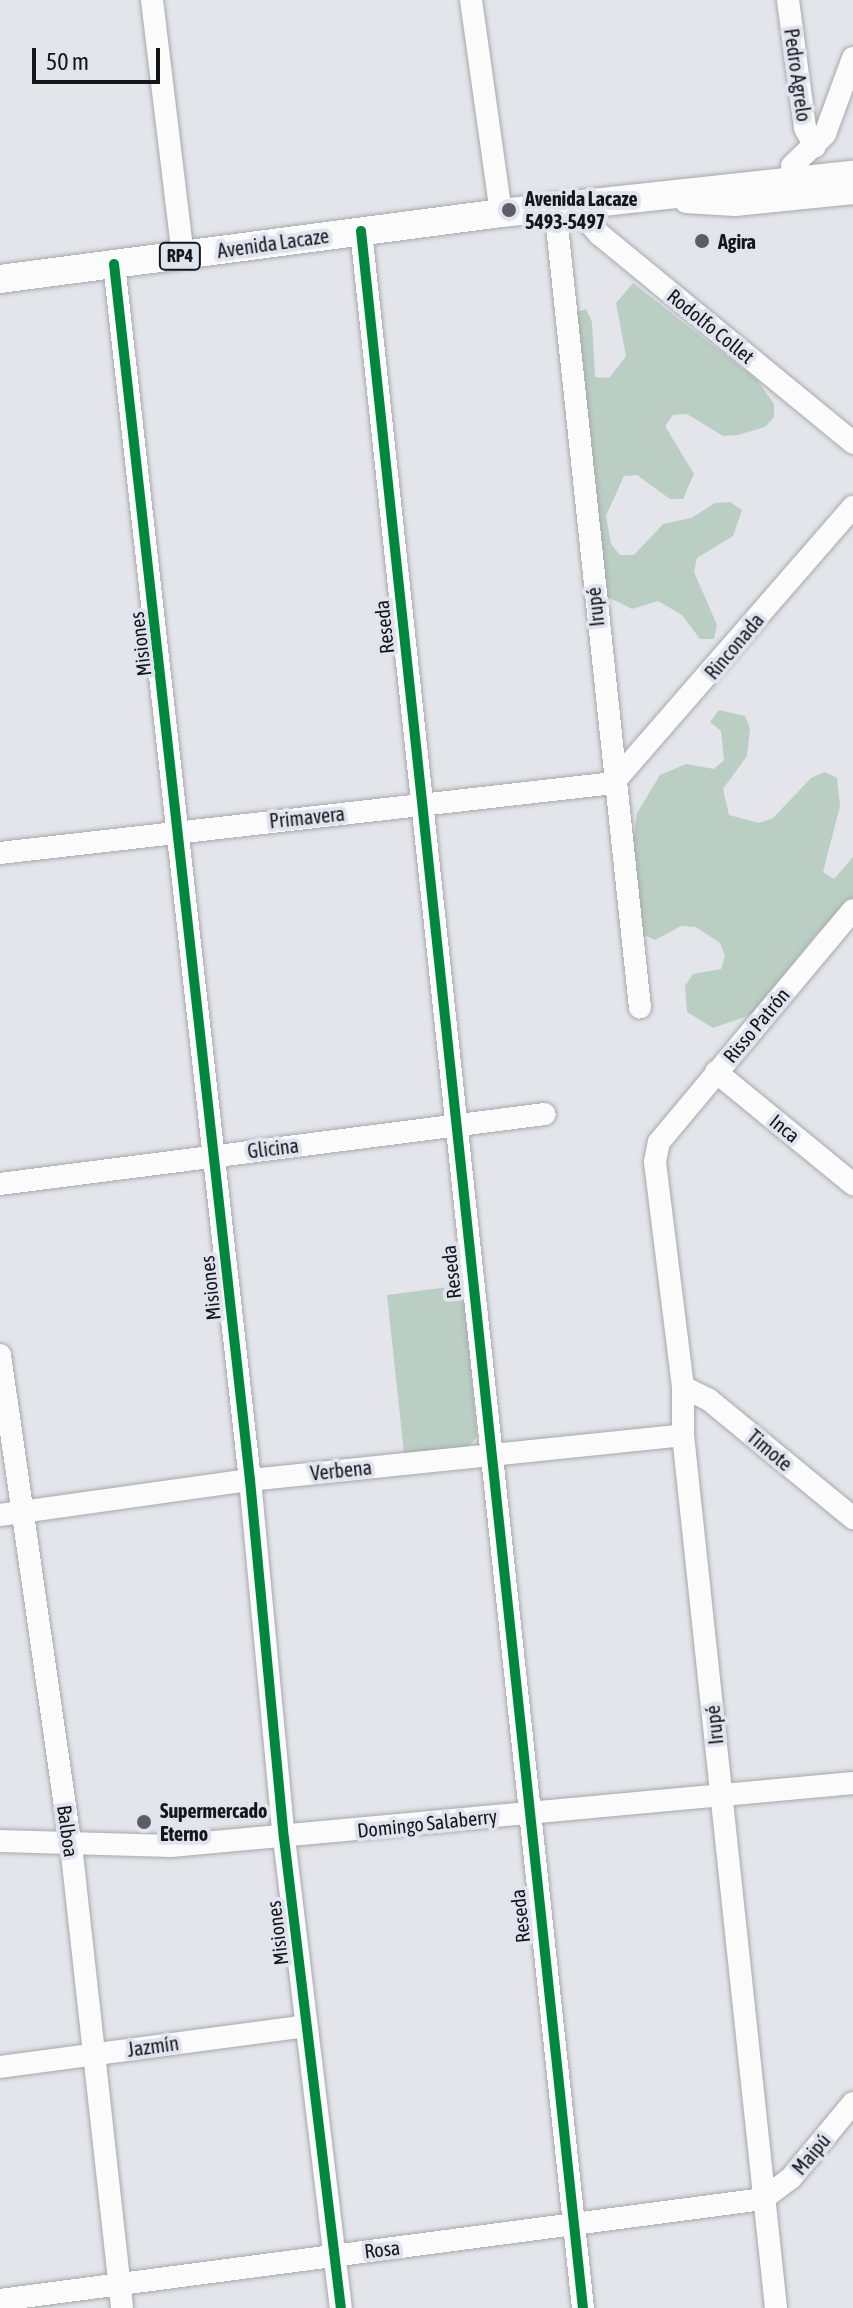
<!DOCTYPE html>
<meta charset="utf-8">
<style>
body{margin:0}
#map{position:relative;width:853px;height:2308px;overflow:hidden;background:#e4e5ea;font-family:"Asap Condensed",sans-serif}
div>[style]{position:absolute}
.green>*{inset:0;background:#bacec3}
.roads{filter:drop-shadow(0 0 2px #a7a8ac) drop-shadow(0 0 2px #a7a8ac)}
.minor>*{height:22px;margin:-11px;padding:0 11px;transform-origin:11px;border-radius:11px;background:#fbfbfc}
.major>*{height:28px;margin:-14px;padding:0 14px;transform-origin:14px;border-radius:14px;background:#fbfbfc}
.cycleway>*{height:10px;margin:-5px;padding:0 5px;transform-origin:5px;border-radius:5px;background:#00873e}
.dots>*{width:22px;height:22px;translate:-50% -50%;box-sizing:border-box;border:4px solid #e0e4ee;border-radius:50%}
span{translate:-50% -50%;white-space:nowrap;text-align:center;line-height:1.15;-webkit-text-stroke:8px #e0e4ee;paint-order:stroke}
.shield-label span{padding:2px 6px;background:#e0e4ee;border:2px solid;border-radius:6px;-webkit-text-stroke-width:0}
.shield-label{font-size:18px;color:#15161a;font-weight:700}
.street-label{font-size:20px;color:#15161a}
.poi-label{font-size:20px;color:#15161a;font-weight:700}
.left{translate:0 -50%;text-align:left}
.scale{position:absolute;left:32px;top:48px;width:128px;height:36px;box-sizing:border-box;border:4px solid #15161a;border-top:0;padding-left:10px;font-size:24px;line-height:28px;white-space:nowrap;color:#15161a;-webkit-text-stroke:6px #e0e4ee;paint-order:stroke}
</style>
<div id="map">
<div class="green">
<i style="clip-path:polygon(633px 283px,757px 380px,774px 404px,774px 417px,765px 427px,738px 435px,723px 436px,687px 414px,673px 415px,665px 426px,694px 474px,683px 499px,670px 499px,637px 475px,624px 476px,606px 516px,611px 544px,620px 555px,634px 555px,663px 524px,691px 518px,715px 503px,730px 502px,742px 510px,733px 536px,697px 558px,694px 572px,717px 625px,714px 639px,700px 639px,682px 615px,658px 601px,632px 609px,590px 588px,574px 313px,586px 309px,592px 322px,595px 377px,609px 378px,626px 356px,616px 303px)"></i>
<i style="clip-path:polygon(719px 710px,745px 716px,750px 728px,747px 756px,723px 789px,729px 815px,759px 823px,773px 818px,811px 778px,825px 772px,837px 778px,840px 806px,823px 872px,834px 879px,853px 857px,853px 901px,818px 932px,753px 1014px,713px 1028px,687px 1012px,685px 986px,693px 974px,721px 969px,725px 956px,720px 943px,696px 927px,681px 926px,655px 940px,643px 934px,633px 842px,637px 813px,660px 775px,686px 764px,714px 769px,724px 760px,721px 731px,710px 722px)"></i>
<i style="clip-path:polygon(464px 1285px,477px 1437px,468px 1447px,404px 1453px,387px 1295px)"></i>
</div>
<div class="roads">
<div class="minor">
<i style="left:152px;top:0;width:257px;rotate:83.1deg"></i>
<i style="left:471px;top:0;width:215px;rotate:82deg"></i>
<i style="left:788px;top:0;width:129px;rotate:82.4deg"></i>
<i style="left:805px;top:128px;width:21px;rotate:62deg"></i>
<i style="left:792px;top:166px;width:46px;rotate:-44.1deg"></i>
<i style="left:825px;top:134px;width:81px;rotate:-69.8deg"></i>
<i style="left:686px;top:202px;width:49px;rotate:3.5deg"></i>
<i style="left:735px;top:205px;width:119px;rotate:-5.8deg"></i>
<i style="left:574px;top:206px;width:38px;rotate:48deg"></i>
<i style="left:599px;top:234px;width:329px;rotate:39.4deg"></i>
<i style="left:555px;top:207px;width:805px;rotate:83.94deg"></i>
<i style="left:361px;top:231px;width:2089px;rotate:83.9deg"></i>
<i style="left:114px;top:264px;width:1224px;rotate:83.62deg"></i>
<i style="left:250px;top:1480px;width:360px;rotate:84.6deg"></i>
<i style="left:284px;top:1838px;width:473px;rotate:83.1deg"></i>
<i style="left:0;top:853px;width:617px;rotate:-6.51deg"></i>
<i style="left:613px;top:783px;width:366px;rotate:-49deg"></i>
<i style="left:716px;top:1072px;width:177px;rotate:39.3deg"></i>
<i style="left:0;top:1184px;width:549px;rotate:-7.32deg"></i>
<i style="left:0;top:1355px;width:495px;rotate:81.8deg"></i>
<i style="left:71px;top:1845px;width:466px;rotate:83.7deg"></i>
<i style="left:683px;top:1387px;width:28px;rotate:26deg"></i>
<i style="left:708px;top:1399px;width:188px;rotate:39.4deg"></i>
<i style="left:0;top:1515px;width:252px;rotate:-8deg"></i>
<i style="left:250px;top:1480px;width:435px;rotate:-5.9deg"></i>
<i style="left:0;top:1841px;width:171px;rotate:1.7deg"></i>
<i style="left:171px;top:1846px;width:685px;rotate:-5.28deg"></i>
<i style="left:0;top:2067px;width:309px;rotate:-7.6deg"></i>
<i style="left:0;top:2300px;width:770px;rotate:-7.54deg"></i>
<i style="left:763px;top:2199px;width:35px;rotate:-37deg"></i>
<i style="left:791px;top:2178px;width:97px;rotate:-50.4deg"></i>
<i style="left:776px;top:2308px;width:878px;rotate:-96.08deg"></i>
<i style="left:683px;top:1435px;width:48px;rotate:-90deg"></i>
<i style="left:683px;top:1387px;width:227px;rotate:-97.1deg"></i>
<i style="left:655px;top:1162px;width:20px;rotate:-79deg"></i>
<i style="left:659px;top:1142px;width:302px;rotate:-50.1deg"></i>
</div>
<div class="major">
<i style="left:0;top:279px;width:505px;rotate:-7.5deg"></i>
<i style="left:501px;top:213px;width:354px;rotate:-6.2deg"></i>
</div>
</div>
<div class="cycleway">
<i style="left:361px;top:231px;width:2089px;rotate:83.9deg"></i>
<i style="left:114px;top:264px;width:1224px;rotate:83.62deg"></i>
<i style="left:250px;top:1480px;width:360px;rotate:84.6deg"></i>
<i style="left:284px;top:1838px;width:473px;rotate:83.1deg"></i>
</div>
<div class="dots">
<i style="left:509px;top:210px;background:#5d5e63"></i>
<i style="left:702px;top:241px;background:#5d5e63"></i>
<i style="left:144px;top:1822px;background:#5d5e63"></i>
</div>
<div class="shield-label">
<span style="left:180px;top:256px">RP4</span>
</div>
<div class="street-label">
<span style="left:798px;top:75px;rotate:82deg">Pedro Agrelo</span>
<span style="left:273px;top:243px;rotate:-8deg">Avenida Lacaze</span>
<span style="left:711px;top:326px;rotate:39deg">Rodolfo Collet</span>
<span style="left:595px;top:607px;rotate:-96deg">Irupé</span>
<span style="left:384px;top:627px;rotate:-96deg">Reseda</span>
<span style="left:140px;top:644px;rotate:-97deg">Misiones</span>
<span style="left:734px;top:646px;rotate:-50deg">Rinconada</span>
<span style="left:307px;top:817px;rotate:-6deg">Primavera</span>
<span style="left:756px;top:1025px;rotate:-50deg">Risso Patrón</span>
<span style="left:785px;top:1128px;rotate:39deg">Inca</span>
<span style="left:273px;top:1148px;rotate:-7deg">Glicina</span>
<span style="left:451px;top:1272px;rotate:-96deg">Reseda</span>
<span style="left:210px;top:1288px;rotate:-96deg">Misiones</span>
<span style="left:770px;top:1450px;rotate:40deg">Timote</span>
<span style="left:341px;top:1470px;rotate:-6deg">Verbena</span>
<span style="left:714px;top:1725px;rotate:-96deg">Irupé</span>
<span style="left:427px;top:1823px;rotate:-6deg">Domingo Salaberry</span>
<span style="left:68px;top:1831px;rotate:82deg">Balboa</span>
<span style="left:520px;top:1916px;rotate:-96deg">Reseda</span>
<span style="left:277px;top:1933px;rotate:-97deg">Misiones</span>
<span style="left:153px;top:2046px;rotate:-8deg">Jazmín</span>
<span style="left:811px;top:2154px;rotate:-50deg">Maipú</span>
<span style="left:382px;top:2249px;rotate:-7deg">Rosa</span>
</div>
<div class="poi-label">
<span class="left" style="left:525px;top:210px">Avenida Lacaze<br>5493-5497</span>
<span class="left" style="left:718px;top:241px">Agira</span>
<span class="left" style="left:160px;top:1822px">Supermercado<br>Eterno</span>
</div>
<div class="scale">50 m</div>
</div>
